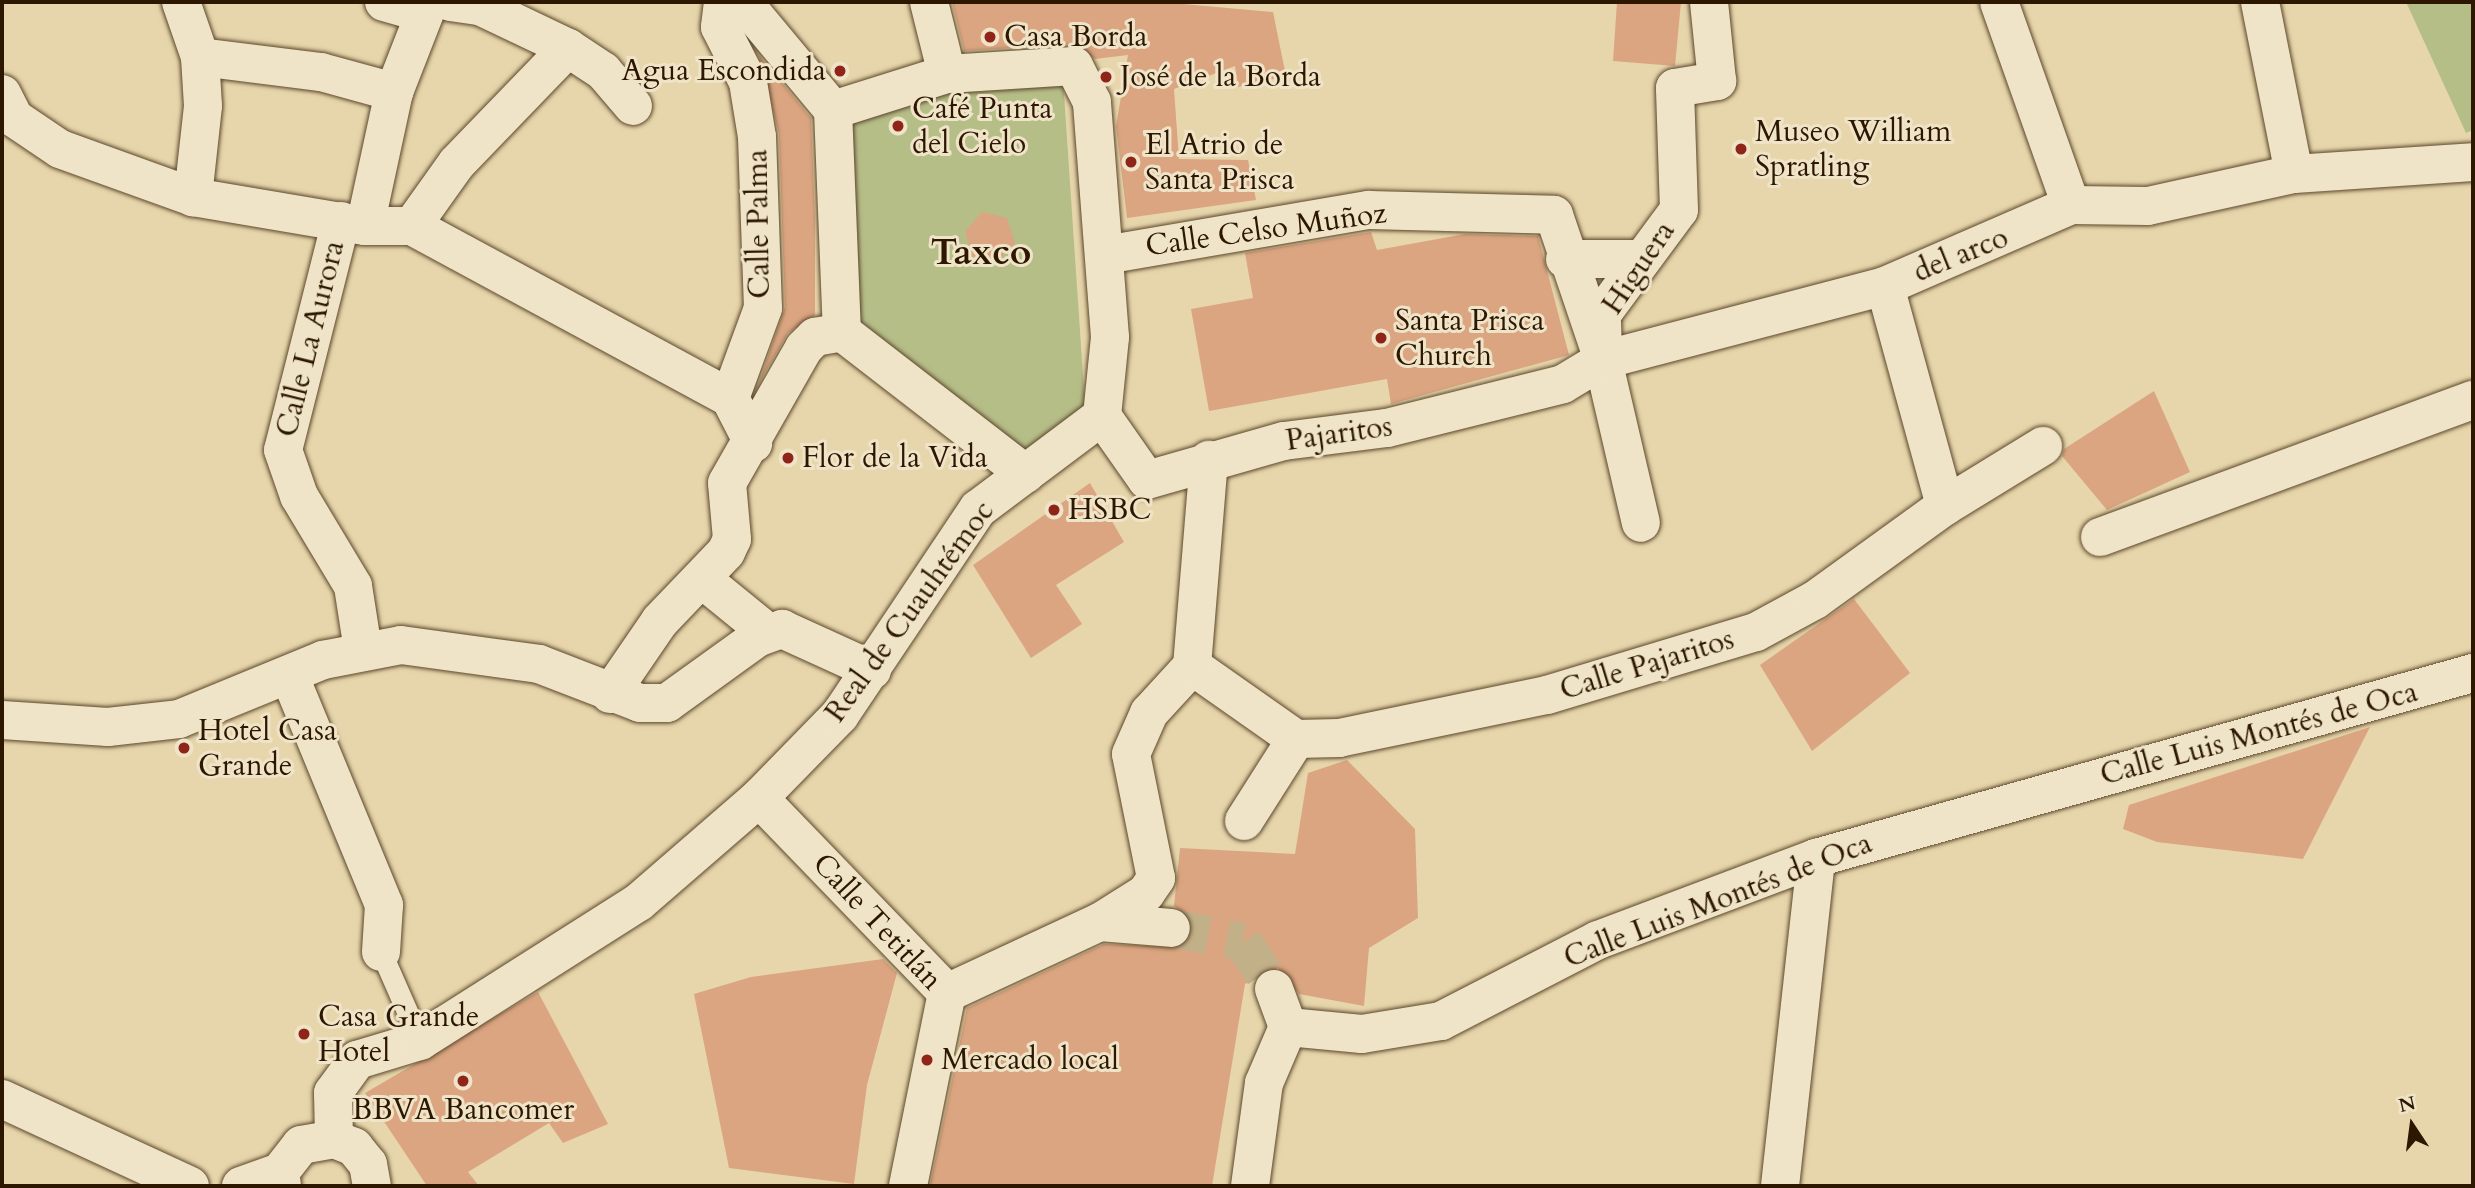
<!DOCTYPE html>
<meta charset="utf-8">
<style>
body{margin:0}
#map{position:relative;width:2475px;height:1188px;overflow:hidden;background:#e7d6ab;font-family:Cardo,serif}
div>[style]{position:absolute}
.green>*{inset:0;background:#b6be88}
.building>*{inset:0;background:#dba581}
.street-tunnel>*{height:38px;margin-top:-19px;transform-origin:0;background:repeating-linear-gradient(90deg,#c2b089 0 38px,transparent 0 57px)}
.roads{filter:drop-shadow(0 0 2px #5c472b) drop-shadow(0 0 2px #5c472b)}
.lane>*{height:21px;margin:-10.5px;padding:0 10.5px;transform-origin:10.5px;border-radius:10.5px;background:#efe4c8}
.street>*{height:38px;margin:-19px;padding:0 19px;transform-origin:19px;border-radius:19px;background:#efe4c8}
.dots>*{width:19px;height:19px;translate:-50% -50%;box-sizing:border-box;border:4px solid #efe4c8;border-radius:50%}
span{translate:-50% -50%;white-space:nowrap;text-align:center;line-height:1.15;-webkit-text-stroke:6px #efe4c8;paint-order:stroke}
.poi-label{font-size:30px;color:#2d1700}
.left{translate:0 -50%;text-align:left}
.right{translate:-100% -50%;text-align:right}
.street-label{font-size:30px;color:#2d1700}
.district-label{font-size:37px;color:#2d1700;font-weight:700}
.frame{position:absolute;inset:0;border:4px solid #2d1700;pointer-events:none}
.north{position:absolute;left:2377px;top:1090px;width:70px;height:70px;-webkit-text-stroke:5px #efe4c8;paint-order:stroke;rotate:347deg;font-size:19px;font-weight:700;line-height:28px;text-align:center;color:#2d1700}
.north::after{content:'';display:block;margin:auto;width:24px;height:32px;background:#2d1700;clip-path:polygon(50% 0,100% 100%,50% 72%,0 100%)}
</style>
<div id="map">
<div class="green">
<i style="clip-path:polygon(2406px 2px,2473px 2px,2473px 130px,2466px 133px)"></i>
<i style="clip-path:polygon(949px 77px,1063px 79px,1086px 420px,1041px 461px,852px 328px,838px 119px)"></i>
</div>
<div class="building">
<i style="clip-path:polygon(952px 2px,1161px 2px,1273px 12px,1286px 76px,1238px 87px,1235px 66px,1174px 89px,1179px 159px,1248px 160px,1256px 200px,1127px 218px,1116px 126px,1128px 55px,1095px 59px,1073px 44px,964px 51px)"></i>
<i style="clip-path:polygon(1617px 2px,1681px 2px,1675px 66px,1613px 61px)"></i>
<i style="clip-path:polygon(759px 55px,811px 118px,815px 217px,815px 315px,788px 333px,759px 383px,785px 307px,779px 134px)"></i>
<i style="clip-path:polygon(982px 212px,1007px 218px,1015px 243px,997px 262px,972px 256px,965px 231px)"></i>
<i style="clip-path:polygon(1371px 232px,1377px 250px,1465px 234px,1538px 236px,1569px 355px,1391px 404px,1387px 379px,1209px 411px,1191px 309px,1253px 298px,1245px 253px)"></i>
<i style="clip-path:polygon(2154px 391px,2190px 472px,2107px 510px,2062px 456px,2064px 449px)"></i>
<i style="clip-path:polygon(1090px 483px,1124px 542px,1056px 585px,1082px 624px,1031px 658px,973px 565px)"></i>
<i style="clip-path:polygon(1854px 599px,1910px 673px,1812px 751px,1760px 665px)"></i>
<i style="clip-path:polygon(2370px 727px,2303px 859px,2157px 842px,2123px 829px,2129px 805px)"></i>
<i style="clip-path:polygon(1347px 760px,1415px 829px,1418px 918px,1369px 948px,1364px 1006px,1299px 994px,1278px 968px,1245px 984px,1212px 1186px,930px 1186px,967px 1008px,1104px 944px,1181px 947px,1193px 929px,1190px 918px,1174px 906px,1180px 848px,1295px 854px,1308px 773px)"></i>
<i style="clip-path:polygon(883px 959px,897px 973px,867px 1085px,854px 1184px,729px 1168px,694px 994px,751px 977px)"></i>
<i style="clip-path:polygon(538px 992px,608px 1124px,563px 1143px,549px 1123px,468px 1172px,479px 1186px,427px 1186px,365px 1093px)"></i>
</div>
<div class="street-tunnel">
<i style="left:1171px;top:928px;width:73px;rotate:11deg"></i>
<i style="left:1243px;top:942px;width:56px;rotate:56.6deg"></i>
</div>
<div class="roads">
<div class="lane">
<i style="left:381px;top:952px;width:97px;rotate:66.3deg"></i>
</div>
<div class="street">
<i style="left:181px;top:2px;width:58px;rotate:70.9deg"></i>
<i style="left:200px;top:57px;width:49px;rotate:86.5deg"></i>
<i style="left:203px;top:106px;width:92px;rotate:96.3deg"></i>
<i style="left:384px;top:2px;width:41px;rotate:15.8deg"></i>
<i style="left:450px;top:2px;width:30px;rotate:8deg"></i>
<i style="left:480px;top:6px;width:98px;rotate:25.5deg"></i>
<i style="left:568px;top:48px;width:42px;rotate:33.3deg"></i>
<i style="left:603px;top:71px;width:46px;rotate:49.4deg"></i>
<i style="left:723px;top:2px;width:25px;rotate:97deg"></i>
<i style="left:720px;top:27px;width:62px;rotate:63deg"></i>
<i style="left:748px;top:82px;width:56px;rotate:80.7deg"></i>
<i style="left:757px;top:137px;width:171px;rotate:88deg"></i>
<i style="left:763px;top:308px;width:96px;rotate:110.1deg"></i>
<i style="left:730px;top:398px;width:51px;rotate:62.9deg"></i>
<i style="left:743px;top:2px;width:141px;rotate:50.2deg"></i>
<i style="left:929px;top:2px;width:74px;rotate:76deg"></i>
<i style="left:1999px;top:2px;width:215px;rotate:70.5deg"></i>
<i style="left:2260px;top:2px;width:175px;rotate:78.8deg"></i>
<i style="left:200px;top:57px;width:122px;rotate:7.1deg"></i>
<i style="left:321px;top:72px;width:76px;rotate:15.3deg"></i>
<i style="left:2px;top:94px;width:27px;rotate:63deg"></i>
<i style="left:14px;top:118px;width:55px;rotate:34deg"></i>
<i style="left:60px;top:149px;width:141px;rotate:19.8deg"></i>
<i style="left:193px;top:197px;width:174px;rotate:9.6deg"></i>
<i style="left:365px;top:226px;width:47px"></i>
<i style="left:412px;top:226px;width:362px;rotate:28.4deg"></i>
<i style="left:833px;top:110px;width:222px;rotate:87.7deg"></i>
<i style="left:842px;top:332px;width:232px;rotate:37.7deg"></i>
<i style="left:341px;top:221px;width:236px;rotate:104.2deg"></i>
<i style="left:283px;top:450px;width:49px;rotate:70.8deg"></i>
<i style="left:299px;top:496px;width:105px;rotate:59deg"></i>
<i style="left:353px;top:586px;width:65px;rotate:81.1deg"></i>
<i style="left:365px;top:226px;width:137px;rotate:-77.8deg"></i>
<i style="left:394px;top:92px;width:97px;rotate:-68.7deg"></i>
<i style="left:412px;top:226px;width:77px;rotate:-54.5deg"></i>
<i style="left:457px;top:163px;width:160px;rotate:-46deg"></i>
<i style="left:1105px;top:255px;width:268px;rotate:-9.7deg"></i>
<i style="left:1369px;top:210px;width:185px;rotate:1.5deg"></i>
<i style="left:1554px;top:215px;width:153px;rotate:71.3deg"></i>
<i style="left:1603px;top:360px;width:167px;rotate:76.9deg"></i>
<i style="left:1565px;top:259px;width:77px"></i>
<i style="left:1885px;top:286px;width:228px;rotate:74.7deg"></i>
<i style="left:1603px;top:351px;width:37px;rotate:-92deg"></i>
<i style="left:1602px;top:314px;width:129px;rotate:-53.5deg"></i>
<i style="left:1679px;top:210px;width:122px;rotate:-91.9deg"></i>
<i style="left:1675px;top:88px;width:43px;rotate:-9.5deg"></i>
<i style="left:1717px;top:81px;width:79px;rotate:-95.8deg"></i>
<i style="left:1102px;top:416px;width:78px;rotate:54.9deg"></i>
<i style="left:1147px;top:480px;width:142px;rotate:-15.9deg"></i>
<i style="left:1284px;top:441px;width:104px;rotate:-7.2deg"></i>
<i style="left:1387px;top:428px;width:181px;rotate:-14deg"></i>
<i style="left:1563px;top:384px;width:47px;rotate:-31deg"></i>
<i style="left:1603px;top:360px;width:292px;rotate:-14.7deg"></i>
<i style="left:1885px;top:286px;width:203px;rotate:-23.5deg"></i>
<i style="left:2071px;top:205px;width:77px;rotate:0.7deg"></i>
<i style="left:2148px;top:206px;width:149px;rotate:-12.4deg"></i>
<i style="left:2294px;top:174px;width:179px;rotate:-3.8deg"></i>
<i style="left:2100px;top:537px;width:397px;rotate:-20.2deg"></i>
<i style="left:702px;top:579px;width:84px;rotate:39.2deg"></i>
<i style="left:1192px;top:666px;width:127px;rotate:35.1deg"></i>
<i style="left:290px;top:677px;width:247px;rotate:67.6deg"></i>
<i style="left:384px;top:905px;width:47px;rotate:93.7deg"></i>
<i style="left:610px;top:694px;width:88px;rotate:-55.6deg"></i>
<i style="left:660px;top:621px;width:95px;rotate:-46.3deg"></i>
<i style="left:726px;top:552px;width:14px;rotate:-65deg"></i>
<i style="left:732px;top:539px;width:56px;rotate:-95.1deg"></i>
<i style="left:727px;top:483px;width:155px;rotate:-60.3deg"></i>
<i style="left:804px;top:348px;width:16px;rotate:-45deg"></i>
<i style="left:815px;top:337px;width:27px;rotate:-10deg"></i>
<i style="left:2px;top:720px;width:106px;rotate:3.8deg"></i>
<i style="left:108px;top:727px;width:71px;rotate:-6.4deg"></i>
<i style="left:179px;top:719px;width:156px;rotate:-22.3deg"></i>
<i style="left:323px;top:660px;width:79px;rotate:-10.9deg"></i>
<i style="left:401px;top:645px;width:139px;rotate:7.8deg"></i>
<i style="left:539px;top:664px;width:108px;rotate:21.1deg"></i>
<i style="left:640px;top:703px;width:27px"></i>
<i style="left:667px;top:703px;width:111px;rotate:-35.8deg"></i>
<i style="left:757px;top:638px;width:27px;rotate:-20deg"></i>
<i style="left:782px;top:629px;width:99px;rotate:24.5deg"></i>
<i style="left:1296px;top:739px;width:43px;rotate:-1.3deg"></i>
<i style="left:1339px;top:738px;width:212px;rotate:-11.7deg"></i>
<i style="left:1547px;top:695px;width:218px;rotate:-16.8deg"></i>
<i style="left:1756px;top:632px;width:67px;rotate:-28.5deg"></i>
<i style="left:1815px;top:600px;width:160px;rotate:-35.9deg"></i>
<i style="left:1945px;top:506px;width:115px;rotate:-31.5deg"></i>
<i style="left:759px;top:798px;width:271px;rotate:46deg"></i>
<i style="left:1244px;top:821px;width:97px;rotate:-57.6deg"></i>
<i style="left:1100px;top:922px;width:54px;rotate:-32.2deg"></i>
<i style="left:1146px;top:893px;width:18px;rotate:-56deg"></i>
<i style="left:1156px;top:878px;width:126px;rotate:-101.4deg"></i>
<i style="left:1131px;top:754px;width:45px;rotate:-66.3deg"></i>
<i style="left:1149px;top:713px;width:64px;rotate:-47.5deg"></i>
<i style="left:1192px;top:666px;width:207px;rotate:-85.3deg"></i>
<i style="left:1274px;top:989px;width:40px;rotate:69.8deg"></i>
<i style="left:947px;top:993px;width:169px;rotate:-24.9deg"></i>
<i style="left:1100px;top:922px;width:71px;rotate:4.8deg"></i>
<i style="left:1288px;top:1027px;width:74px;rotate:5.4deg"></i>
<i style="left:1362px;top:1034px;width:80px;rotate:-9.3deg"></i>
<i style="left:1441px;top:1021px;width:177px;rotate:-27.3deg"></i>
<i style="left:1598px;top:940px;width:233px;rotate:-20.6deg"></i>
<i style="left:1816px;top:858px;width:683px;rotate:-15.73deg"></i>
<i style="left:2px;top:1099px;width:207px;rotate:24.8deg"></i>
<i style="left:334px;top:1139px;width:46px;rotate:-91.2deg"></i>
<i style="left:333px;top:1093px;width:41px;rotate:-54deg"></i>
<i style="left:357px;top:1060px;width:66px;rotate:-16.8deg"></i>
<i style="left:420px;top:1041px;width:259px;rotate:-32.4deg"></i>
<i style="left:639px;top:902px;width:159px;rotate:-40.9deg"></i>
<i style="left:759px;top:798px;width:116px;rotate:-45.7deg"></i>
<i style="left:840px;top:715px;width:248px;rotate:-56.2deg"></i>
<i style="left:978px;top:509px;width:155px;rotate:-36.9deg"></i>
<i style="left:1102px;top:416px;width:79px;rotate:-84.2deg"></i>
<i style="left:1110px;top:337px;width:236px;rotate:-94.4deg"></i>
<i style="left:1092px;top:102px;width:40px;rotate:-116.6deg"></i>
<i style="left:1074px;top:66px;width:127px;rotate:176.4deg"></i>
<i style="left:947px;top:74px;width:120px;rotate:162.5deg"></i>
<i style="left:241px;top:1186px;width:41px;rotate:-19.7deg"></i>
<i style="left:282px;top:1186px;width:14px;rotate:-98deg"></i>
<i style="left:280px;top:1172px;width:34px;rotate:-52deg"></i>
<i style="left:301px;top:1145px;width:34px;rotate:-10deg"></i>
<i style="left:334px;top:1139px;width:22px;rotate:22deg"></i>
<i style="left:354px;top:1147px;width:22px;rotate:51deg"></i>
<i style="left:368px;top:1164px;width:22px;rotate:80deg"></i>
<i style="left:908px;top:1186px;width:197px;rotate:-78.6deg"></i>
<i style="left:1250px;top:1186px;width:104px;rotate:-82.3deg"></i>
<i style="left:1264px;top:1083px;width:61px;rotate:-66.8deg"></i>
<i style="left:1780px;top:1186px;width:330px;rotate:-83.7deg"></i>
</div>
</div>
<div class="dots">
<i style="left:990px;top:37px;background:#8f2418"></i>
<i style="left:840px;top:71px;background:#8f2418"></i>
<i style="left:1106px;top:77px;background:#8f2418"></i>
<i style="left:898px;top:126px;background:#8f2418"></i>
<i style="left:1741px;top:149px;background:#8f2418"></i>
<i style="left:1131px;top:162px;background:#8f2418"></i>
<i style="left:1381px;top:338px;background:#8f2418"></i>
<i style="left:788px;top:458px;background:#8f2418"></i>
<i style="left:1054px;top:510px;background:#8f2418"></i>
<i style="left:184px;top:748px;background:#8f2418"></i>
<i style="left:304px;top:1034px;background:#8f2418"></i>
<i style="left:927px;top:1060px;background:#8f2418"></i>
<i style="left:463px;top:1081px;background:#8f2418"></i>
</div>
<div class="poi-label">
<span class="left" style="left:1004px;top:37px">Casa Borda</span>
<span class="right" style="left:826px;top:71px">Agua Escondida</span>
<span class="left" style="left:1120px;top:77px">José de la Borda</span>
<span class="left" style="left:912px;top:126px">Café Punta<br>del Cielo</span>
<span class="left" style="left:1755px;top:149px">Museo William<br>Spratling</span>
<span class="left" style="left:1145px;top:162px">El Atrio de<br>Santa Prisca</span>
<span class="left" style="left:1395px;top:338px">Santa Prisca<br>Church</span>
<span class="left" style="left:802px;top:458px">Flor de la Vida</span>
<span class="left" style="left:1068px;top:510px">HSBC</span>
<span class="left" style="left:198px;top:748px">Hotel Casa<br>Grande</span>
<span class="left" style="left:318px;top:1034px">Casa Grande<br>Hotel</span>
<span class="left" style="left:941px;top:1060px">Mercado local</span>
<span style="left:463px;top:1110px">BBVA Bancomer</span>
</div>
<div class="street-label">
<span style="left:759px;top:224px;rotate:-91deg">Calle Palma</span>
<span style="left:1266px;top:230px;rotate:-8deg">Calle Celso Muñoz</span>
<span style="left:1961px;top:255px;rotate:-22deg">del arco</span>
<span style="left:1639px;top:268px;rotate:-56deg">Higuera</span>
<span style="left:311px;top:339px;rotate:-76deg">Calle La Aurora</span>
<span style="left:1339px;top:434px;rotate:-8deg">Pajaritos</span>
<span style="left:910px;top:612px;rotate:-54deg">Real de Cuauhtémoc</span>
<span style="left:1647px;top:665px;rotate:-17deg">Calle Pajaritos</span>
<span style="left:2259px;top:734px;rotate:-15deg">Calle Luis Montés de Oca</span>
<span style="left:1718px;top:901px;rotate:-21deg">Calle Luis Montés de Oca</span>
<span style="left:877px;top:922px;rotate:47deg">Calle Tetitlán</span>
</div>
<div class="district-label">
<span style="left:981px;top:252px">Taxco</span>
</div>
<div class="frame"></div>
<div class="north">N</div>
</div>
